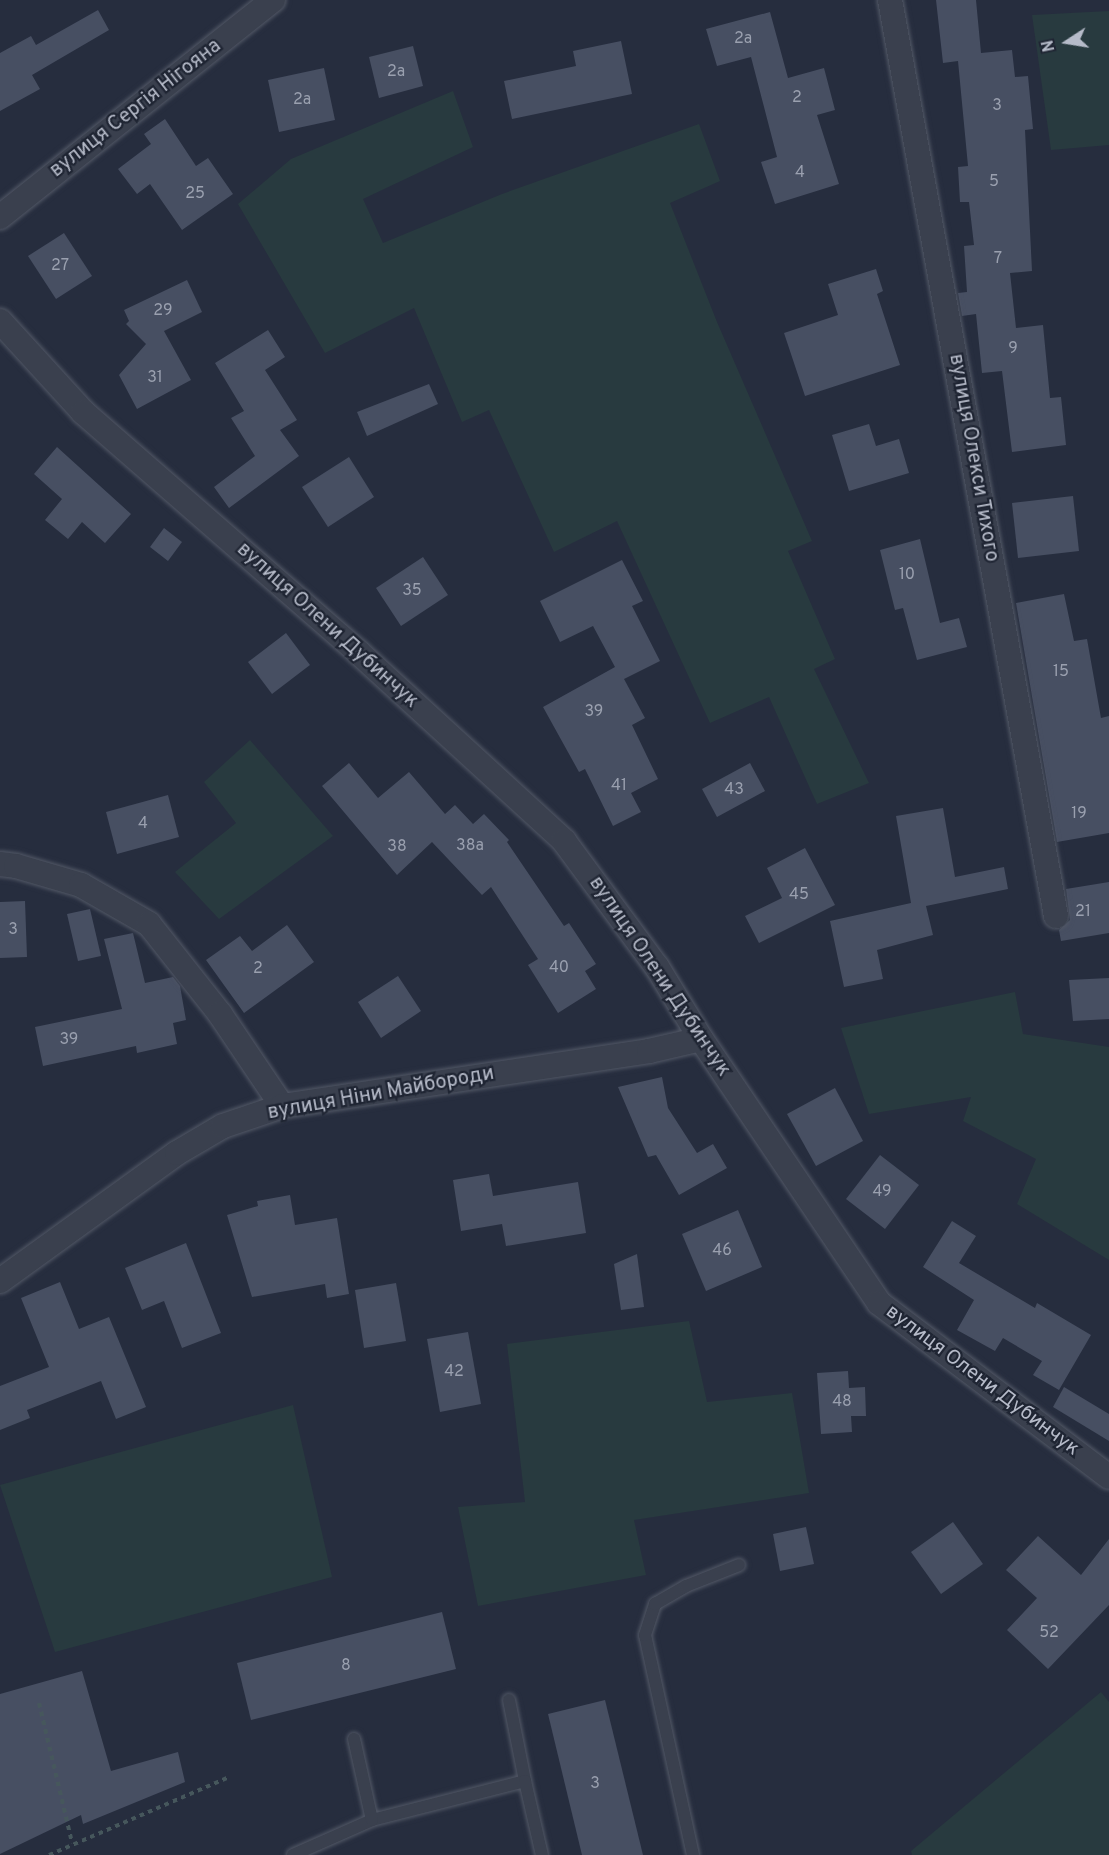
<!DOCTYPE html>
<meta charset="utf-8">
<style>
body{margin:0}
#map{position:relative;width:1109px;height:1855px;overflow:hidden;background:#262d3e;font-family:Overpass,sans-serif}
div>[style]{position:absolute}
.green>*{inset:0;background:#283a3f}
.building>*{inset:0;background:#474f62}
.path>*{height:4px;margin-top:-2px;transform-origin:0;background:repeating-linear-gradient(90deg,#46575c 0 4.5px,transparent 0 9px)}
.roads{filter:drop-shadow(0 0 2px #525866) drop-shadow(0 0 2px #525866)}
.service>*{height:12px;margin:-6px;padding:0 6px;transform-origin:6px;border-radius:6px;background:#3a404e}
.minor>*{height:24px;margin:-12px;padding:0 12px;transform-origin:12px;border-radius:12px;background:#3a404e}
span{translate:-50% -50%;white-space:nowrap;text-align:center;line-height:1.15;-webkit-text-stroke:4.5px #1f2533;paint-order:stroke}
.number-label{font-size:16px;color:#9aa0af}
.number-label span{-webkit-text-stroke-width:0}
.street-label{font-size:20px;color:#b6bbc9}
.north{position:absolute;left:1037px;top:12px;width:60px;height:60px;-webkit-text-stroke:4px #1f2533;paint-order:stroke;rotate:258deg;font-size:16px;font-weight:700;line-height:24px;text-align:center;color:#b6bbc9}
.north::after{content:'';display:block;margin:auto;width:21px;height:27px;background:#b6bbc9;clip-path:polygon(50% 0,100% 100%,50% 72%,0 100%)}
</style>
<div id="map">
<div class="green">
<i style="clip-path:polygon(1109px 11px,1109px 145px,1051px 150px,1032px 15px)"></i>
<i style="clip-path:polygon(453px 91px,473px 147px,363px 199px,383px 243px,502px 194px,699px 124px,720px 181px,670px 203px,717px 322px,812px 541px,788px 551px,835px 659px,814px 669px,869px 783px,817px 804px,769px 697px,710px 723px,617px 521px,554px 552px,489px 410px,462px 422px,414px 308px,325px 353px,238px 204px,291px 159px)"></i>
<i style="clip-path:polygon(250px 740px,333px 836px,219px 919px,175px 872px,236px 823px,204px 782px)"></i>
<i style="clip-path:polygon(1015px 992px,1023px 1034px,1109px 1047px,1109px 1260px,1017px 1204px,1036px 1159px,963px 1121px,971px 1097px,869px 1114px,841px 1028px)"></i>
<i style="clip-path:polygon(689px 1321px,707px 1402px,792px 1393px,809px 1493px,634px 1520px,646px 1575px,478px 1606px,458px 1507px,525px 1502px,507px 1344px)"></i>
<i style="clip-path:polygon(293px 1405px,332px 1577px,55px 1652px,0 1485px)"></i>
<i style="clip-path:polygon(1101px 1692px,1109px 1702px,1109px 1855px,912px 1855px,911px 1851px)"></i>
</div>
<div class="building">
<i style="clip-path:polygon(936px 0,976px 0,981px 53px,1012px 50px,1015px 77px,1028px 76px,1033px 129px,1025px 130px,1032px 271px,1010px 273px,1016px 328px,1043px 325px,1050px 398px,1061px 397px,1066px 445px,1012px 452px,1002px 371px,982px 373px,976px 314px,962px 316px,958px 293px,967px 292px,964px 246px,974px 245px,969px 202px,960px 202px,958px 167px,968px 166px,958px 61px,943px 63px)"></i>
<i style="clip-path:polygon(98px 10px,109px 30px,32px 75px,40px 89px,0 111px,0 53px,31px 36px,36px 45px)"></i>
<i style="clip-path:polygon(770px 12px,788px 78px,824px 68px,835px 110px,817px 115px,839px 184px,775px 204px,761px 162px,777px 157px,751px 57px,717px 66px,706px 29px)"></i>
<i style="clip-path:polygon(621px 41px,632px 94px,512px 119px,504px 81px,576px 66px,573px 51px)"></i>
<i style="clip-path:polygon(413px 46px,423px 86px,379px 98px,369px 57px)"></i>
<i style="clip-path:polygon(324px 68px,335px 120px,279px 132px,268px 80px)"></i>
<i style="clip-path:polygon(165px 119px,196px 166px,208px 158px,233px 194px,182px 230px,150px 184px,137px 194px,118px 169px,151px 144px,144px 134px)"></i>
<i style="clip-path:polygon(64px 233px,92px 276px,56px 299px,28px 256px)"></i>
<i style="clip-path:polygon(876px 269px,883px 291px,877px 294px,900px 365px,805px 396px,784px 333px,838px 315px,828px 284px)"></i>
<i style="clip-path:polygon(187px 280px,202px 312px,164px 331px,191px 380px,137px 409px,119px 375px,146px 344px,126px 324px,129px 321px,124px 310px)"></i>
<i style="clip-path:polygon(268px 330px,285px 357px,265px 370px,297px 420px,280px 430px,299px 456px,229px 508px,214px 487px,255px 456px,231px 418px,244px 411px,215px 363px)"></i>
<i style="clip-path:polygon(429px 384px,438px 404px,367px 436px,357px 412px)"></i>
<i style="clip-path:polygon(869px 424px,876px 446px,899px 439px,909px 473px,849px 491px,832px 435px)"></i>
<i style="clip-path:polygon(57px 447px,131px 514px,105px 543px,82px 522px,68px 539px,45px 520px,62px 499px,34px 474px)"></i>
<i style="clip-path:polygon(349px 457px,374px 497px,328px 527px,302px 487px)"></i>
<i style="clip-path:polygon(1073px 496px,1079px 551px,1018px 558px,1012px 503px)"></i>
<i style="clip-path:polygon(164px 528px,182px 542px,168px 561px,150px 547px)"></i>
<i style="clip-path:polygon(920px 539px,940px 623px,959px 618px,967px 647px,917px 660px,903px 608px,895px 610px,880px 550px)"></i>
<i style="clip-path:polygon(423px 557px,448px 595px,401px 626px,376px 588px)"></i>
<i style="clip-path:polygon(622px 560px,643px 601px,632px 606px,660px 661px,624px 679px,645px 718px,632px 725px,658px 779px,631px 793px,641px 812px,613px 826px,585px 769px,579px 772px,543px 707px,615px 667px,593px 626px,560px 642px,540px 601px)"></i>
<i style="clip-path:polygon(1064px 594px,1074px 641px,1087px 639px,1101px 718px,1109px 716px,1109px 833px,1057px 842px,1016px 603px)"></i>
<i style="clip-path:polygon(286px 633px,310px 665px,272px 694px,248px 662px)"></i>
<i style="clip-path:polygon(349px 763px,378px 798px,409px 772px,445px 814px,455px 805px,473px 824px,484px 814px,509px 840px,507px 842px,564px 926px,569px 923px,596px 964px,585px 971px,596px 989px,558px 1013px,528px 965px,538px 959px,491px 887px,482px 895px,432px 842px,397px 875px,322px 786px)"></i>
<i style="clip-path:polygon(750px 763px,765px 791px,717px 817px,702px 789px)"></i>
<i style="clip-path:polygon(168px 795px,179px 837px,117px 854px,106px 812px)"></i>
<i style="clip-path:polygon(943px 808px,955px 877px,1004px 867px,1008px 889px,926px 906px,933px 935px,877px 950px,883px 979px,844px 987px,830px 921px,911px 903px,896px 816px)"></i>
<i style="clip-path:polygon(805px 848px,835px 905px,759px 943px,745px 916px,782px 898px,767px 868px)"></i>
<i style="clip-path:polygon(1109px 882px,1109px 933px,1061px 941px,1059px 930px,1070px 920px,1066px 889px)"></i>
<i style="clip-path:polygon(25px 901px,27px 957px,0 958px,0 902px)"></i>
<i style="clip-path:polygon(90px 909px,101px 956px,78px 961px,67px 914px)"></i>
<i style="clip-path:polygon(287px 925px,314px 962px,244px 1013px,206px 960px,240px 936px,252px 951px)"></i>
<i style="clip-path:polygon(133px 933px,145px 983px,173px 977px,180px 986px,186px 1020px,173px 1023px,177px 1044px,137px 1053px,136px 1046px,43px 1066px,35px 1027px,122px 1009px,104px 939px)"></i>
<i style="clip-path:polygon(398px 976px,421px 1011px,381px 1038px,358px 1002px)"></i>
<i style="clip-path:polygon(1109px 978px,1109px 1019px,1073px 1021px,1069px 980px)"></i>
<i style="clip-path:polygon(662px 1077px,668px 1108px,697px 1153px,713px 1144px,727px 1168px,679px 1195px,656px 1155px,648px 1157px,618px 1087px)"></i>
<i style="clip-path:polygon(835px 1088px,863px 1141px,816px 1166px,787px 1114px)"></i>
<i style="clip-path:polygon(880px 1155px,919px 1185px,885px 1229px,846px 1199px)"></i>
<i style="clip-path:polygon(489px 1174px,493px 1196px,578px 1182px,586px 1233px,506px 1246px,502px 1224px,461px 1231px,453px 1180px)"></i>
<i style="clip-path:polygon(290px 1195px,295px 1225px,337px 1218px,349px 1294px,327px 1298px,325px 1284px,252px 1297px,227px 1215px,258px 1206px,257px 1201px)"></i>
<i style="clip-path:polygon(738px 1210px,762px 1267px,706px 1291px,682px 1234px)"></i>
<i style="clip-path:polygon(952px 1221px,976px 1236px,959px 1263px,1035px 1308px,1037px 1303px,1091px 1335px,1059px 1390px,1033px 1375px,1042px 1361px,1003px 1338px,995px 1351px,957px 1330px,974px 1300px,923px 1267px)"></i>
<i style="clip-path:polygon(186px 1243px,221px 1333px,182px 1348px,164px 1301px,142px 1310px,125px 1268px)"></i>
<i style="clip-path:polygon(637px 1254px,644px 1307px,621px 1310px,614px 1264px)"></i>
<i style="clip-path:polygon(60px 1282px,79px 1329px,109px 1317px,146px 1407px,116px 1419px,101px 1381px,27px 1410px,30px 1418px,0 1430px,0 1386px,49px 1367px,21px 1298px)"></i>
<i style="clip-path:polygon(396px 1283px,406px 1341px,364px 1348px,355px 1290px)"></i>
<i style="clip-path:polygon(468px 1332px,481px 1404px,440px 1412px,427px 1339px)"></i>
<i style="clip-path:polygon(848px 1371px,849px 1388px,865px 1387px,866px 1416px,851px 1416px,852px 1432px,821px 1434px,817px 1373px)"></i>
<i style="clip-path:polygon(1064px 1387px,1109px 1414px,1109px 1441px,1053px 1407px)"></i>
<i style="clip-path:polygon(953px 1522px,983px 1564px,941px 1594px,911px 1552px)"></i>
<i style="clip-path:polygon(806px 1527px,814px 1564px,780px 1571px,773px 1534px)"></i>
<i style="clip-path:polygon(1038px 1536px,1081px 1575px,1109px 1539px,1109px 1605px,1048px 1669px,1007px 1630px,1037px 1598px,1006px 1570px)"></i>
<i style="clip-path:polygon(442px 1612px,456px 1669px,251px 1720px,237px 1663px)"></i>
<i style="clip-path:polygon(82px 1671px,111px 1771px,178px 1752px,185px 1782px,83px 1824px,81px 1815px,0 1854px,0 1694px)"></i>
<i style="clip-path:polygon(605px 1700px,643px 1855px,582px 1855px,548px 1714px)"></i>
</div>
<div class="path">
<i style="left:39px;top:1703px;width:144px;rotate:76.7deg"></i>
<i style="left:49px;top:1855px;width:196px;rotate:-23.4deg"></i>
</div>
<div class="roads">
<div class="service">
<i style="left:509px;top:1700px;width:83px;rotate:78.8deg"></i>
<i style="left:372px;top:1820px;width:158px;rotate:-14.3deg"></i>
<i style="left:525px;top:1781px;width:76px;rotate:77.1deg"></i>
<i style="left:293px;top:1855px;width:86px;rotate:-23.9deg"></i>
<i style="left:372px;top:1820px;width:83px;rotate:-102.5deg"></i>
<i style="left:693px;top:1855px;width:225px;rotate:-102.3deg"></i>
<i style="left:645px;top:1635px;width:33px;rotate:-72deg"></i>
<i style="left:655px;top:1604px;width:36px;rotate:-30deg"></i>
<i style="left:686px;top:1586px;width:57px;rotate:-21.6deg"></i>
</div>
<div class="minor">
<i style="left:890px;top:0;width:931px;rotate:79.73deg"></i>
<i style="left:0;top:217px;width:349px;rotate:-38.5deg"></i>
<i style="left:0;top:321px;width:123px;rotate:47.6deg"></i>
<i style="left:83px;top:412px;width:365px;rotate:41.1deg"></i>
<i style="left:358px;top:652px;width:280px;rotate:42.5deg"></i>
<i style="left:564px;top:841px;width:157px;rotate:53.6deg"></i>
<i style="left:657px;top:967px;width:84px;rotate:58.6deg"></i>
<i style="left:701px;top:1039px;width:318px;rotate:56deg"></i>
<i style="left:879px;top:1303px;width:288px;rotate:37.1deg"></i>
<i style="left:0;top:864px;width:16px;rotate:7deg"></i>
<i style="left:16px;top:866px;width:68px;rotate:16.3deg"></i>
<i style="left:81px;top:885px;width:78px;rotate:29.8deg"></i>
<i style="left:149px;top:924px;width:115px;rotate:51.7deg"></i>
<i style="left:220px;top:1014px;width:111px;rotate:56deg"></i>
<i style="left:0;top:1281px;width:218px;rotate:-35.9deg"></i>
<i style="left:177px;top:1153px;width:53px;rotate:-30.4deg"></i>
<i style="left:223px;top:1126px;width:62px;rotate:-18.7deg"></i>
<i style="left:282px;top:1106px;width:371px;rotate:-8.5deg"></i>
<i style="left:649px;top:1051px;width:53px;rotate:-13deg"></i>
</div>
</div>
<div class="number-label">
<span style="left:743px;top:39px">2а</span>
<span style="left:396px;top:72px">2а</span>
<span style="left:797px;top:98px">2</span>
<span style="left:302px;top:100px">2а</span>
<span style="left:997px;top:106px">3</span>
<span style="left:800px;top:173px">4</span>
<span style="left:994px;top:182px">5</span>
<span style="left:195px;top:194px">25</span>
<span style="left:998px;top:259px">7</span>
<span style="left:60px;top:266px">27</span>
<span style="left:163px;top:311px">29</span>
<span style="left:1013px;top:349px">9</span>
<span style="left:155px;top:378px">31</span>
<span style="left:907px;top:575px">10</span>
<span style="left:412px;top:591px">35</span>
<span style="left:1061px;top:672px">15</span>
<span style="left:594px;top:712px">39</span>
<span style="left:619px;top:786px">41</span>
<span style="left:734px;top:790px">43</span>
<span style="left:1079px;top:814px">19</span>
<span style="left:143px;top:824px">4</span>
<span style="left:470px;top:846px">38а</span>
<span style="left:397px;top:847px">38</span>
<span style="left:799px;top:895px">45</span>
<span style="left:1083px;top:912px">21</span>
<span style="left:13px;top:930px">3</span>
<span style="left:559px;top:968px">40</span>
<span style="left:258px;top:969px">2</span>
<span style="left:69px;top:1040px">39</span>
<span style="left:882px;top:1192px">49</span>
<span style="left:722px;top:1251px">46</span>
<span style="left:454px;top:1372px">42</span>
<span style="left:842px;top:1402px">48</span>
<span style="left:1049px;top:1633px">52</span>
<span style="left:346px;top:1666px">8</span>
<span style="left:595px;top:1784px">3</span>
</div>
<div class="street-label">
<span style="left:136px;top:109px;rotate:-38deg">вулиця Сергія Нігояна</span>
<span style="left:973px;top:458px;rotate:80deg">вулиця Олекси Тихого</span>
<span style="left:327px;top:626px;rotate:42deg">вулиця Олени Дубинчук</span>
<span style="left:659px;top:977px;rotate:56deg">вулиця Олени Дубинчук</span>
<span style="left:381px;top:1094px;rotate:-10deg">вулиця Ніни Майбороди</span>
<span style="left:982px;top:1381px;rotate:37deg">вулиця Олени Дубинчук</span>
</div>
<div class="north">N</div>
</div>
